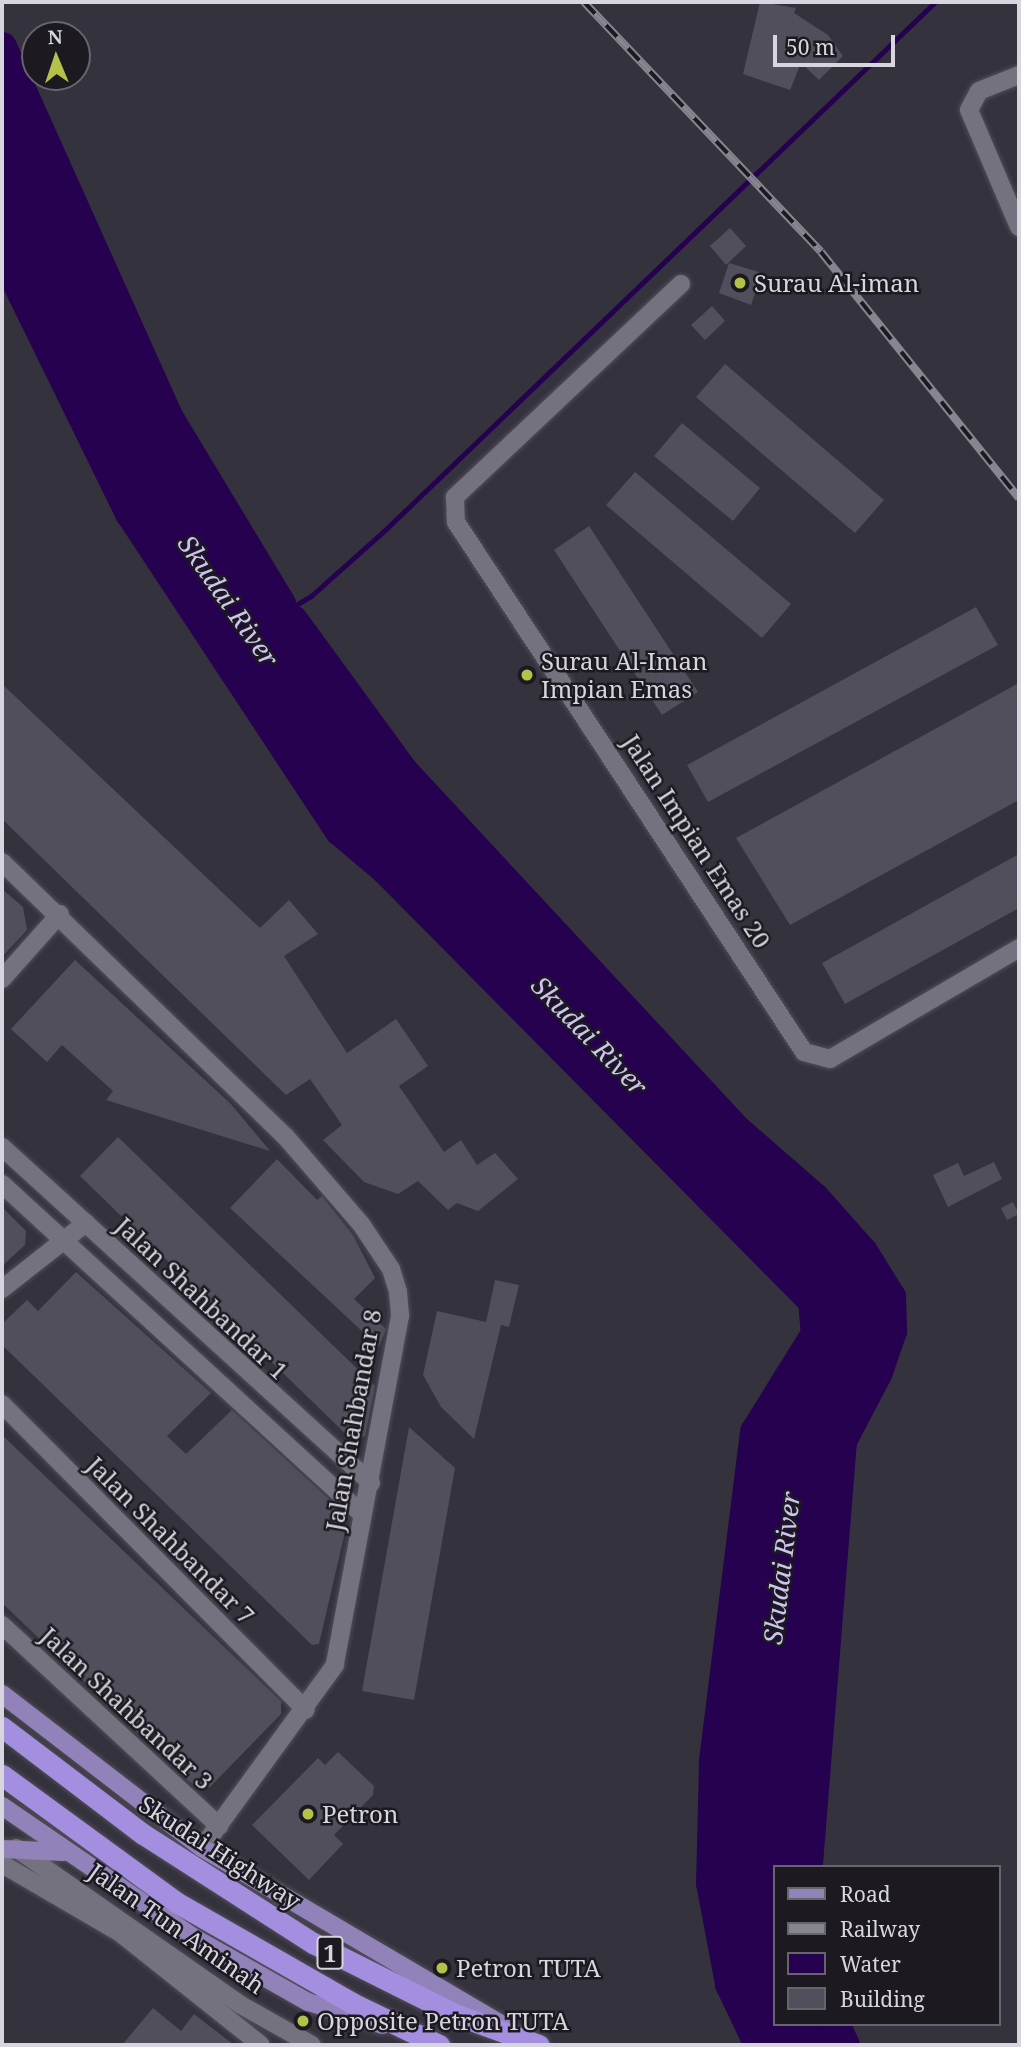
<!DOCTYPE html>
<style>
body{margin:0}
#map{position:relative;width:1021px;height:2047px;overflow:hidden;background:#34323d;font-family:"Noto Serif",serif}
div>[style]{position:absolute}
.water>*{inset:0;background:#250150}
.stream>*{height:5px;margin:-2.5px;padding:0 2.5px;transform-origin:2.5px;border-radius:2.5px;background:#250150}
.river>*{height:30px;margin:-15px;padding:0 15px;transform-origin:15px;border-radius:15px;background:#250150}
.building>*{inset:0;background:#514f5b}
.roads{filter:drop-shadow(0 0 2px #504e58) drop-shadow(0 0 2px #504e58)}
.minor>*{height:18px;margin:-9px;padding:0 9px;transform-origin:9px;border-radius:9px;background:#75727f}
.major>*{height:18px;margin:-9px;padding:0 9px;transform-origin:9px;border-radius:9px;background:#9183b9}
.highway>*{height:21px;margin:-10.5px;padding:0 10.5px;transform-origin:10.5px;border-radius:10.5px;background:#a48ee0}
.rail>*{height:8px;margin-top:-4px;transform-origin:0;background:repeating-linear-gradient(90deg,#1c1a20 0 16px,#87858f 0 32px);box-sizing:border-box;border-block:2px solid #87858f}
.dots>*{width:19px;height:19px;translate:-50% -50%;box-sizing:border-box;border:4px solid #1c1a20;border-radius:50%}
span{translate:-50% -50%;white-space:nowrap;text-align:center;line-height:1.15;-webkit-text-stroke:5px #1c1a20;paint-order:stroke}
.shield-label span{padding:2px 5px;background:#1c1a20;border:2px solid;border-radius:5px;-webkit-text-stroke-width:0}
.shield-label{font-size:23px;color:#d7d5dd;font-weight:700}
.poi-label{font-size:24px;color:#d7d5dd}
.left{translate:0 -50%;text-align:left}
.street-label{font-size:24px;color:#d7d5dd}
.water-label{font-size:26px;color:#cec4f1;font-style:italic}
.frame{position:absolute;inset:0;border:4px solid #d7d5dd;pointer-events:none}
.legend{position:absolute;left:773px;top:1865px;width:228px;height:161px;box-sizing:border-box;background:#1c1a20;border:2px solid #67656c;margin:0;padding:9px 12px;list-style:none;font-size:21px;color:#d7d5dd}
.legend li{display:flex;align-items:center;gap:14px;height:35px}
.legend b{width:35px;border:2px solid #67656c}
.north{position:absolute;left:21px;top:21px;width:70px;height:70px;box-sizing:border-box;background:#1c1a20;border:2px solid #67656c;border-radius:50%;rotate:358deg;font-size:19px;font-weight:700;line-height:28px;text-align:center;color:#d7d5dd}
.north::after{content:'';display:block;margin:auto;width:24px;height:32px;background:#b4c24a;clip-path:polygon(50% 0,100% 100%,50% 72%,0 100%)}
.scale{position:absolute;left:773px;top:35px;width:122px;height:32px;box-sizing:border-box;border:4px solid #d7d5dd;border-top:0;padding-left:9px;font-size:21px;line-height:24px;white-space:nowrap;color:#d7d5dd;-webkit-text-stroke:5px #1c1a20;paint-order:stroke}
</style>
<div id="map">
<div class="water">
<i style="clip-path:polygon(2px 47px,170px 420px,281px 604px,404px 772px,739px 1131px,815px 1198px,863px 1252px,891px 1297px,892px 1331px,878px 1372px,842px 1441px,808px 1867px,774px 1867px,774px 2024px,835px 2024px,845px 2045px,759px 2045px,754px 2040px,730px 1984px,711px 1883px,714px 1763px,755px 1432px,816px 1334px,813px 1301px,385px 869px,340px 831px,130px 513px,2px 252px)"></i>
</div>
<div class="stream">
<i style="left:281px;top:614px;width:35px;rotate:-31deg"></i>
<i style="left:311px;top:596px;width:102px;rotate:-41.8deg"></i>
<i style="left:387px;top:528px;width:760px;rotate:-43.83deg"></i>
</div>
<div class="river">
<i style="left:2px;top:47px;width:409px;rotate:65.8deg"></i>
<i style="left:170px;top:420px;width:215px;rotate:58.9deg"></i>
<i style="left:2px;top:252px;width:291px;rotate:63.9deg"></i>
<i style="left:130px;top:513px;width:381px;rotate:56.6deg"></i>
<i style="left:340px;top:831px;width:59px;rotate:40.2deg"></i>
<i style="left:385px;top:869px;width:608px;rotate:45.27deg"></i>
<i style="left:813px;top:1301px;width:33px;rotate:85deg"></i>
<i style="left:816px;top:1334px;width:115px;rotate:121.9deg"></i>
<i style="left:755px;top:1432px;width:334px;rotate:97.1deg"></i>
<i style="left:714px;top:1763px;width:120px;rotate:91.4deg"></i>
<i style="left:711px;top:1883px;width:103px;rotate:79.3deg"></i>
<i style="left:730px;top:1984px;width:68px;rotate:64.6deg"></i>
<i style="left:293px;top:620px;width:188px;rotate:53.9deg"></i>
<i style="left:404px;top:772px;width:492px;rotate:47.1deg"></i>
<i style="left:739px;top:1132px;width:101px;rotate:41deg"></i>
<i style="left:815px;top:1198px;width:72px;rotate:48.4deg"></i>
<i style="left:863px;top:1252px;width:53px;rotate:58.1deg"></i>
<i style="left:891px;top:1297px;width:34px;rotate:88deg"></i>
<i style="left:892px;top:1331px;width:43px;rotate:108.9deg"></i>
<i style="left:878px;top:1372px;width:78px;rotate:117.6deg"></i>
<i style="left:842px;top:1441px;width:427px;rotate:94.6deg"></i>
<i style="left:835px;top:2024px;width:23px;rotate:65deg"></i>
</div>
<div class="building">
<i style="clip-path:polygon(760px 2px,796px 8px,794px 13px,828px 35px,843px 56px,819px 80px,801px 63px,790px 90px,743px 74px)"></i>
<i style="clip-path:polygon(730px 228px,746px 246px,726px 265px,710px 246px)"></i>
<i style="clip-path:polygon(729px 263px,762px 273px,751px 305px,719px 293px)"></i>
<i style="clip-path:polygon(712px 306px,725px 321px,705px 340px,691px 325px)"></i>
<i style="clip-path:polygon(725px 364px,884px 500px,855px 533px,696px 397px)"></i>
<i style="clip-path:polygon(682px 423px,760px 488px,733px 521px,654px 456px)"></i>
<i style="clip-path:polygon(635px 472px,791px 604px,762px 638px,606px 505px)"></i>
<i style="clip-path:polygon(589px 526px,698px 692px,662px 715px,554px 550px)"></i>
<i style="clip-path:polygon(976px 607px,998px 645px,708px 802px,687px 765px)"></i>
<i style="clip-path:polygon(1019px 683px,1019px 800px,790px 925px,736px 838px)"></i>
<i style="clip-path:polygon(2px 684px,260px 928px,289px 900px,318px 934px,284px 956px,347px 1053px,396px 1019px,428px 1066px,399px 1086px,444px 1152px,461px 1140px,477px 1165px,495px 1153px,518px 1179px,478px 1211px,457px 1203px,448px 1210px,418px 1181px,398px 1194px,364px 1182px,323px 1140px,342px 1125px,310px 1079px,286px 1095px,2px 819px)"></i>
<i style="clip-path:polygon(1019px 854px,1019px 908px,845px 1004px,822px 963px)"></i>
<i style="clip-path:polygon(2px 889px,23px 907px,27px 930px,2px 957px)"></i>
<i style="clip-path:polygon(75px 960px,231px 1104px,270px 1151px,106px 1100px,113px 1091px,62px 1045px,47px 1062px,11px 1029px)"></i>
<i style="clip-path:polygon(118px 1137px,375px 1386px,365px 1436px,353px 1441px,80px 1176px)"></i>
<i style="clip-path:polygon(277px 1159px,317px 1200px,322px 1196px,353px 1235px,375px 1278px,354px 1299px,386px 1329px,379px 1347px,230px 1208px)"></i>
<i style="clip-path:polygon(994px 1162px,1002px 1179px,948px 1207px,933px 1175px,958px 1163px,964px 1176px)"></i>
<i style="clip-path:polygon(1013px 1202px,1019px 1214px,1007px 1220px,1001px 1208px)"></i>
<i style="clip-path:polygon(2px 1207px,26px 1231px,25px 1245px,2px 1266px)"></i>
<i style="clip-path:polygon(76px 1272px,211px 1393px,167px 1436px,186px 1454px,232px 1410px,340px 1509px,345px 1532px,319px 1644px,312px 1645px,2px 1345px,2px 1324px,27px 1300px,38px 1311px)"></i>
<i style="clip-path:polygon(495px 1280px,519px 1285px,509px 1327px,501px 1325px,474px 1439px,441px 1407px,423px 1375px,437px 1311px,486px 1322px)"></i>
<i style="clip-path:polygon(409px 1427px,455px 1468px,414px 1700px,362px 1691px)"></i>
<i style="clip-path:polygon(2px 1435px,281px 1701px,281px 1714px,210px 1787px,198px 1788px,187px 1780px,2px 1603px)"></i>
<i style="clip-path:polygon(338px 1752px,374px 1786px,373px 1795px,334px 1835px,343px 1844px,309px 1880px,252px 1825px,318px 1758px,325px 1765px)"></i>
<i style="clip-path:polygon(153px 2008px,181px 2031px,194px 2014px,234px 2045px,122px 2045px)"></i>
</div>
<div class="roads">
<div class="minor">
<i style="left:1019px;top:75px;width:43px;rotate:158.2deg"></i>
<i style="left:979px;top:91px;width:21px;rotate:118deg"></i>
<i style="left:969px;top:110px;width:127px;rotate:66.9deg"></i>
<i style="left:681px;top:284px;width:311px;rotate:136.7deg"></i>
<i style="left:455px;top:497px;width:25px;rotate:88deg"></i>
<i style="left:456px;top:522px;width:634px;rotate:56.71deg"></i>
<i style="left:804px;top:1052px;width:27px;rotate:15deg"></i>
<i style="left:830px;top:1059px;width:219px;rotate:-30.4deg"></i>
<i style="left:2px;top:862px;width:394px;rotate:44.1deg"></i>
<i style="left:285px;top:1136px;width:116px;rotate:49.2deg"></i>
<i style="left:361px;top:1224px;width:54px;rotate:56.3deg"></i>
<i style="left:391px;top:1269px;width:24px;rotate:73deg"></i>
<i style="left:398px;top:1292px;width:24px;rotate:85deg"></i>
<i style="left:400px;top:1316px;width:355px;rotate:100.6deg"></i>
<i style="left:335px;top:1665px;width:226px;rotate:126deg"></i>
<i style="left:2px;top:979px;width:87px;rotate:-48.3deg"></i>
<i style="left:2px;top:1147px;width:499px;rotate:42.3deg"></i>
<i style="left:2px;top:1184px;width:486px;rotate:42.5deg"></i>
<i style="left:2px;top:1289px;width:107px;rotate:-38.2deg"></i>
<i style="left:2px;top:1404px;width:431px;rotate:45.2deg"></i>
<i style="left:2px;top:1625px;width:296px;rotate:42.8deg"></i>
<i style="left:16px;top:1848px;width:274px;rotate:34.9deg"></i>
<i style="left:241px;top:2005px;width:81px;rotate:29.4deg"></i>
<i style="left:2px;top:1864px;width:135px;rotate:30.2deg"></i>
<i style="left:119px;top:1932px;width:181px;rotate:38.5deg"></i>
</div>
<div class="major">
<i style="left:2px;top:1694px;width:252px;rotate:37.6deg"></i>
<i style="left:202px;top:1848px;width:348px;rotate:30.5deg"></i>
<i style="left:2px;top:1806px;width:232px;rotate:34.4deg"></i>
<i style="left:193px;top:1937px;width:132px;rotate:29.5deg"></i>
<i style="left:308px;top:2002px;width:78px;rotate:17deg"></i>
<i style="left:2px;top:1849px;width:61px;rotate:2.8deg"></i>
</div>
<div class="highway">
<i style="left:2px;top:1727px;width:177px;rotate:37.2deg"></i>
<i style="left:143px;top:1834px;width:202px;rotate:32.7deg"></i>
<i style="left:313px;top:1943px;width:161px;rotate:26.6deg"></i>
<i style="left:457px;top:2015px;width:87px;rotate:20.1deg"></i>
<i style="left:2px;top:1775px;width:215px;rotate:36.1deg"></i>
<i style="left:176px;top:1902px;width:203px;rotate:29.8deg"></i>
<i style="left:352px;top:2003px;width:97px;rotate:25.8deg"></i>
</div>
</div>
<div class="rail">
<i style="left:584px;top:2px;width:344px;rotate:46.5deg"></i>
<i style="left:821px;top:252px;width:316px;rotate:51.2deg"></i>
</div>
<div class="dots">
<i style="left:740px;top:283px;background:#b4c24a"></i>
<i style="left:527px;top:675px;background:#b4c24a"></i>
<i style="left:308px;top:1814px;background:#b4c24a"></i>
<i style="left:442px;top:1968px;background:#b4c24a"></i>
<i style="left:303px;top:2021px;background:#b4c24a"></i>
</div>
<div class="shield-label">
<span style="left:330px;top:1953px">1</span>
</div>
<div class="poi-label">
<span class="left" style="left:754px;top:283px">Surau Al-iman</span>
<span class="left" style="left:541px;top:675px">Surau Al-Iman<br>Impian Emas</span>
<span class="left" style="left:322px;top:1814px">Petron</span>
<span class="left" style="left:456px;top:1968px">Petron TUTA</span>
<span class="left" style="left:317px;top:2021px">Opposite Petron TUTA</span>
</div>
<div class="street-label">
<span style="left:697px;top:841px;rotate:57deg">Jalan Impian Emas 20</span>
<span style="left:202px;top:1298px;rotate:43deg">Jalan Shahbandar 1</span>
<span style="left:353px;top:1420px;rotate:-80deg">Jalan Shahbandar 8</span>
<span style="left:171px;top:1540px;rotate:45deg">Jalan Shahbandar 7</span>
<span style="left:127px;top:1708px;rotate:43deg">Jalan Shahbandar 3</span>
<span style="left:220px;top:1852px;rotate:33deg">Skudai Highway</span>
<span style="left:177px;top:1928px;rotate:35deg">Jalan Tun Aminah</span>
</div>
<div class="water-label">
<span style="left:228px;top:601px;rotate:55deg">Skudai River</span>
<span style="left:589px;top:1036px;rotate:46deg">Skudai River</span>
<span style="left:782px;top:1568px;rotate:-83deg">Skudai River</span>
</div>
<div class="frame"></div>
<ul class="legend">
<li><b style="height:9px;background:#9183b9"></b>Road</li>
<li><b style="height:9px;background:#87858f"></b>Railway</li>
<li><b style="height:19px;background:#250150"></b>Water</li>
<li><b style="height:19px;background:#514f5b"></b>Building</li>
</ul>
<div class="north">N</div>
<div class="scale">50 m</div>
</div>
